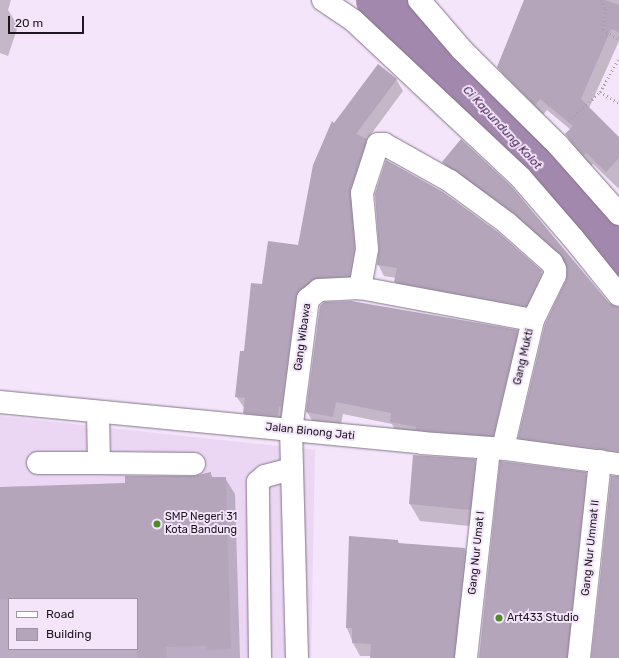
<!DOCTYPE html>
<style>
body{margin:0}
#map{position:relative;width:619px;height:658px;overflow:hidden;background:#f4e5fb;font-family:Rubik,sans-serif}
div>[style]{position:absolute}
.built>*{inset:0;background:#ebd7f4}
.shadow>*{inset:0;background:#0003}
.river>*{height:46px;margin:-23px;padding:0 23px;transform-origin:23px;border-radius:23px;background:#a388ae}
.building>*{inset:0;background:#b4a5ba}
.path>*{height:2.5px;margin-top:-1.25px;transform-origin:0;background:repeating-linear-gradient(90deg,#a99daf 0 1px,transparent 0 4px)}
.roads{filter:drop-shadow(0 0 1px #837588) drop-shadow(0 0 1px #837588)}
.minor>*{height:22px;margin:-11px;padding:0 11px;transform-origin:11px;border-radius:11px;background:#fff}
.dots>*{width:11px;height:11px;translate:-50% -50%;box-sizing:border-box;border:2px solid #f4e5fb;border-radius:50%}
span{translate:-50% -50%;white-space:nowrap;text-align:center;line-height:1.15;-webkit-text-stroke:4px #f4e5fb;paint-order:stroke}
.street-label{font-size:11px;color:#1d1820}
.poi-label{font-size:11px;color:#1d1820}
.left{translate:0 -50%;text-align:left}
.water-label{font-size:12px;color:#482455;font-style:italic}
.legend{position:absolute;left:8px;top:598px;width:130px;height:52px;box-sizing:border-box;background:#f4e5fb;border:1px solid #9e93a3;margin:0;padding:5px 7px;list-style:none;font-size:12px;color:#1d1820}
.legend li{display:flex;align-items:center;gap:8px;height:20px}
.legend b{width:20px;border:1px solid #9e93a3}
.scale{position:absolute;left:8px;top:16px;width:76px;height:18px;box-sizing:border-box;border:2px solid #1d1820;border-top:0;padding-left:5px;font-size:12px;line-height:14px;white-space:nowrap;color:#1d1820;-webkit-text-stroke:3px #f4e5fb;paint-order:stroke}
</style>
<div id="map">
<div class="built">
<i style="clip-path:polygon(evenodd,0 416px,315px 450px,311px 658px,0 658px,0 416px,9px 599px,137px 599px,137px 649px,9px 649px,9px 599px)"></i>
</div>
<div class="shadow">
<i style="clip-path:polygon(0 0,11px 0,8px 10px,18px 26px,8px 56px,0 53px)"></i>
<i style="clip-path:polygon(525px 0,619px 0,619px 41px,589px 108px,619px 139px,619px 189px,593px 164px,591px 166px,573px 146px,566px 134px,571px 130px,547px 110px,542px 116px,505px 79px,498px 67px)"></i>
<i style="clip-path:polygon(396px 79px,403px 91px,366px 141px,373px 152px,356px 288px,318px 292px,288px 419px,251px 425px,244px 413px,245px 409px,236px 396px,263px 286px,299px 246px,335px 124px)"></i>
<i style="clip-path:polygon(461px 140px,607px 301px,615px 308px,619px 307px,619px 463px,526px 450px,519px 438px,567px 281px,568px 268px,566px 264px,450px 175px,443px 162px)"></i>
<i style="clip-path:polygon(498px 234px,542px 273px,548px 284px,532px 317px,402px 293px,395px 281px,396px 278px,384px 276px,378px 264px)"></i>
<i style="clip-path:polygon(351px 302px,517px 331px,525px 344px,500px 448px,398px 435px,392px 424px,343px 414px,340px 429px,315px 425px,307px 412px)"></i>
<i style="clip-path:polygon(475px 460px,485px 478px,479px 527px,420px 521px,410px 504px)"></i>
<i style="clip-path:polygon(586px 473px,593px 486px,574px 658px,480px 658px)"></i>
<i style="clip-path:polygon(evenodd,211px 474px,213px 478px,225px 478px,235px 494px,240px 658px,0 658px,0 488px,126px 484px,211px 474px,9px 599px,137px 599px,137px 649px,9px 649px,9px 599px)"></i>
<i style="clip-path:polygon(612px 477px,619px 477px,619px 658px,591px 658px)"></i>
<i style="clip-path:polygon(398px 541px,400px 545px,465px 549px,472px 562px,462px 658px,371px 658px,372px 656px,360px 656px,353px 643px,347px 628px)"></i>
</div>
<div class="river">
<i style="left:379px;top:0;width:188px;rotate:45.4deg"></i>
<i style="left:511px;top:134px;width:167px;rotate:49.8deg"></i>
</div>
<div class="building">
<i style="clip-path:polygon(524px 0,605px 0,619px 5px,619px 32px,611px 29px,581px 99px,619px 137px,619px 158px,606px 172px,586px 153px,584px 155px,565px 134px,573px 126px,540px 99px,535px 105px,497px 67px)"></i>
<i style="clip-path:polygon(378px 64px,397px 79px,356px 134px,367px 139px,350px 189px,354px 248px,349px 276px,318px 278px,300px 290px,296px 297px,281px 407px,279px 407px,278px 416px,243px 413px,245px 398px,235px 397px,240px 351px,244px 351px,251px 283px,262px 284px,268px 241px,298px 245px,313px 165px,332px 121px,334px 123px)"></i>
<i style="clip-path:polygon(461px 139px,512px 187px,609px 303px,619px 307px,619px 451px,518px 438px,545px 324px,566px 280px,567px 269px,560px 254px,515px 214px,442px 162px)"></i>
<i style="clip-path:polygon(386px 160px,443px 192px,499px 233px,542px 271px,526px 306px,394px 282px,397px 268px,377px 265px,379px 248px,375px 194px)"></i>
<i style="clip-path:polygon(351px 301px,518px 330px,493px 436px,416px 430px,416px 427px,390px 422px,391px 413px,336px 402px,333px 417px,306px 412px,320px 306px,324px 302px)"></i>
<i style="clip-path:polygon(413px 455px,475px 459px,470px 510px,409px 504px)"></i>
<i style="clip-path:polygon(500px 461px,586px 472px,567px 658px,479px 658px)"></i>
<i style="clip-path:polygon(211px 472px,211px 477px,226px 477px,231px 649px,207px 650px,207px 646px,166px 647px,167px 658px,137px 658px,137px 599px,0 599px,0 487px,125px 483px,125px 476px,194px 476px)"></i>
<i style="clip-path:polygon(611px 476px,619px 476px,619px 658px,592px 658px)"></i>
<i style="clip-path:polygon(349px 536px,398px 540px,398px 543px,465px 548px,454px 658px,370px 658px,371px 644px,352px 643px,352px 628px,346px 628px)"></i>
</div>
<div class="path">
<i style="left:601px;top:0;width:10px;rotate:61deg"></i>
<i style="left:606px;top:9px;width:21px;rotate:98deg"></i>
<i style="left:603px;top:30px;width:18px;rotate:29deg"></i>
<i style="left:600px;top:92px;width:22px;rotate:30deg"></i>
<i style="left:568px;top:121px;width:43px;rotate:-42.2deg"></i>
<i style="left:600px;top:92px;width:39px;rotate:-61deg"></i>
</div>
<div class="roads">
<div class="minor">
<i style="left:323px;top:0;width:37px;rotate:34deg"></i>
<i style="left:354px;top:21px;width:229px;rotate:43.2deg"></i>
<i style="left:521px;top:178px;width:79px;rotate:49.1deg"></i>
<i style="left:573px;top:238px;width:73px;rotate:51.1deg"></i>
<i style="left:419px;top:0;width:66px;rotate:49.3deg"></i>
<i style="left:462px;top:50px;width:135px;rotate:44.7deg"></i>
<i style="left:558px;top:145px;width:92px;rotate:48.5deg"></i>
<i style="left:0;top:402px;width:424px;rotate:5.5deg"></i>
<i style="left:422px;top:443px;width:84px;rotate:4.1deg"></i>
<i style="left:506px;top:449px;width:114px;rotate:7.6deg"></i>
<i style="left:98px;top:412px;width:51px;rotate:88.9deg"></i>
<i style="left:99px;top:463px;width:95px;rotate:0.6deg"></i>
<i style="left:503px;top:448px;width:131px;rotate:-76.8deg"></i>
<i style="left:533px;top:320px;width:50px;rotate:-63.9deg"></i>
<i style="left:555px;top:275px;width:6px;rotate:-90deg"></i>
<i style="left:555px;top:269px;width:7px;rotate:-117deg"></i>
<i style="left:552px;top:263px;width:60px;rotate:-138.4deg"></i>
<i style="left:507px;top:223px;width:71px;rotate:-143.6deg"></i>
<i style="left:450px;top:181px;width:76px;rotate:-150.7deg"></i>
<i style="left:384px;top:144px;width:6px;rotate:180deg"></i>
<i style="left:378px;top:144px;width:52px;rotate:108.1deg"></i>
<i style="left:362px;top:193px;width:56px;rotate:84.9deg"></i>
<i style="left:367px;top:249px;width:40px;rotate:100deg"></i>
<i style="left:360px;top:288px;width:176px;rotate:10.5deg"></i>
<i style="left:38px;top:463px;width:61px"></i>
<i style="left:260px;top:658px;width:176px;rotate:-90.7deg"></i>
<i style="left:258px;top:482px;width:9px;rotate:-41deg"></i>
<i style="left:265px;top:476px;width:28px;rotate:-15deg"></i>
<i style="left:297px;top:658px;width:227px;rotate:-91.5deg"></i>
<i style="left:291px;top:431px;width:133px;rotate:-82.7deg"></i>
<i style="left:308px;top:299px;width:14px;rotate:-39deg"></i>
<i style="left:319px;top:290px;width:41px;rotate:-2.8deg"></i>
<i style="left:466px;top:658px;width:211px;rotate:-83.7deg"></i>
<i style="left:579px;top:658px;width:198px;rotate:-83.9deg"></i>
</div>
</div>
<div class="dots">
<i style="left:157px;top:524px;background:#4e8b2a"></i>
<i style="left:499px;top:618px;background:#4e8b2a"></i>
</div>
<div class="street-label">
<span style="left:303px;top:337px;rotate:-82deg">Gang Wibawa</span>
<span style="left:524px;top:357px;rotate:-77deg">Gang Mukti</span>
<span style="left:310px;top:432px;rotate:6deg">Jalan Binong Jati</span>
<span style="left:591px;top:548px;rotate:-84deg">Gang Nur Ummat II</span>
<span style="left:477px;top:553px;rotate:-84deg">Gang Nur Umat I</span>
</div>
<div class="poi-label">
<span class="left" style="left:165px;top:524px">SMP Negeri 31<br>Kota Bandung</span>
<span class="left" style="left:507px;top:618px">Art433 Studio</span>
</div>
<div class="water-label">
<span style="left:502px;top:128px;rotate:47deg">Ci Kapundung Kolot</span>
</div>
<ul class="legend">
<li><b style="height:5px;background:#fff"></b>Road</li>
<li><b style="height:11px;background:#b4a5ba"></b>Building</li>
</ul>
<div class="scale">20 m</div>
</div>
